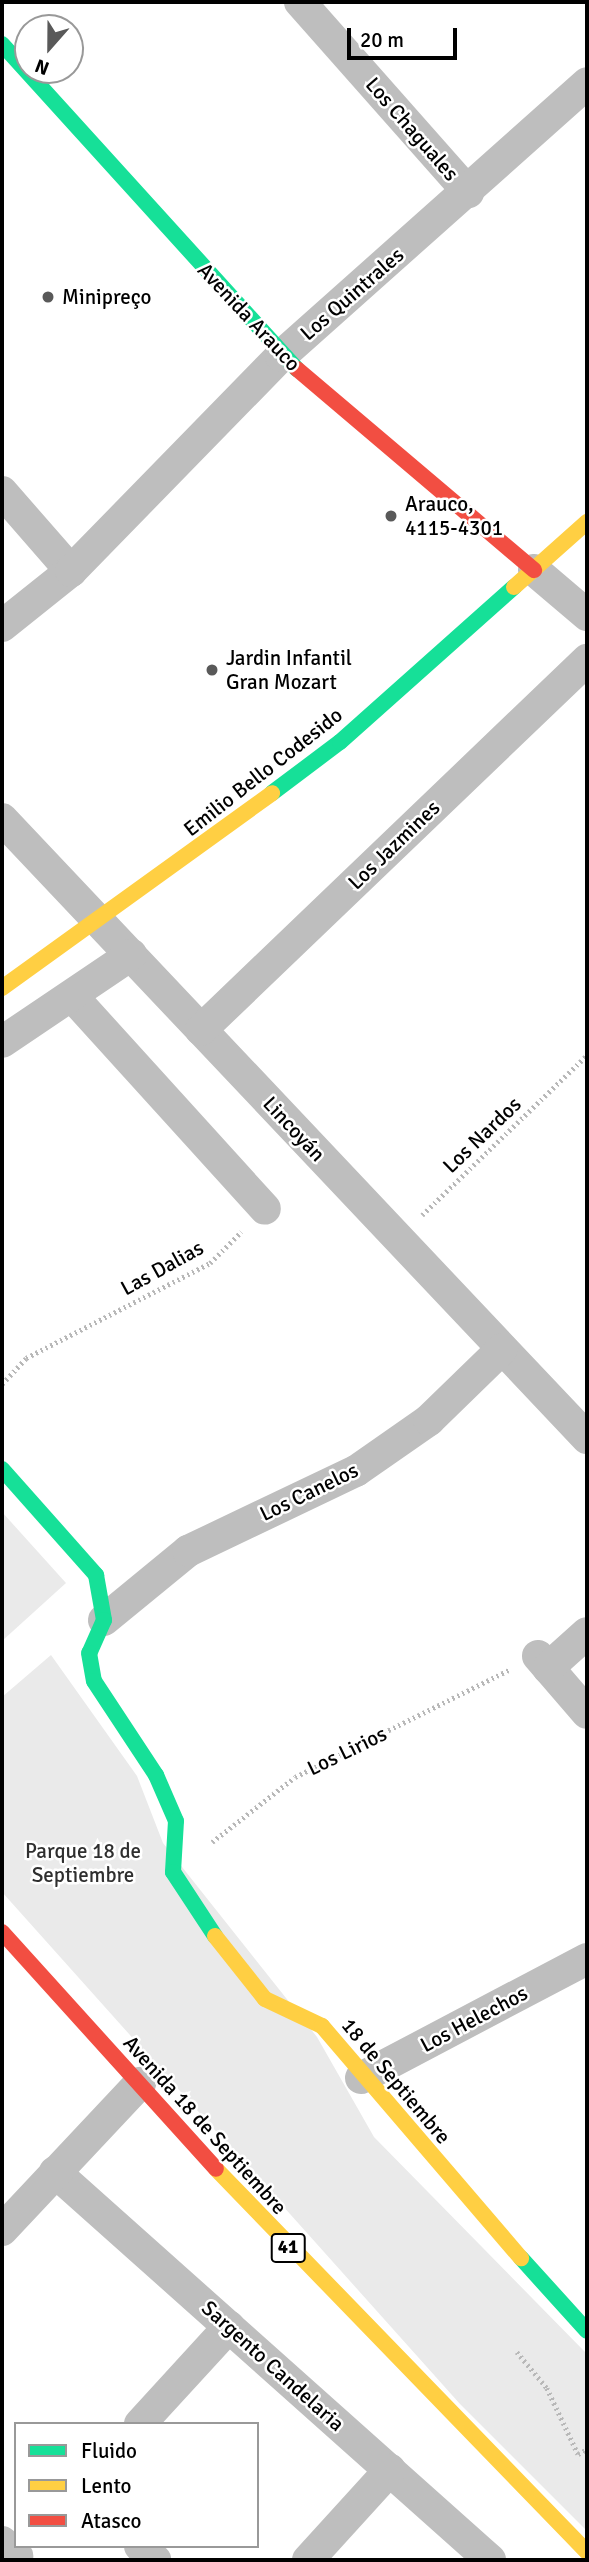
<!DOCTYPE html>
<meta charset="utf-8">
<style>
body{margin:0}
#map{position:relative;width:589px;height:2562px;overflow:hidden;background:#fff;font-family:Signika,sans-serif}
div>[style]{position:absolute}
.green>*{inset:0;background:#eaeaea}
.path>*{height:4.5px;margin-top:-2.25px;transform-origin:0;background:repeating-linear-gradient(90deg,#b8b8b8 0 2px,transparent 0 5.5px)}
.street>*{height:32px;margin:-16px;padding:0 16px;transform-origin:16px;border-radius:16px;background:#bebebe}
.fast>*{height:16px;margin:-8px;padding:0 8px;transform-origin:8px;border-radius:8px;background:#16e098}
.slow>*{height:16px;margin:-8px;padding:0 8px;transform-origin:8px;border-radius:8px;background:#ffcf43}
.jam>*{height:16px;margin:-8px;padding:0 8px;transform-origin:8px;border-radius:8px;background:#f24e42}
.dots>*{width:19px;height:19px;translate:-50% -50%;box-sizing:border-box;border:4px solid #fff;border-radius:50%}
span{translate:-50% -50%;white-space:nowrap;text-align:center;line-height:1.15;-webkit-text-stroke:5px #fff;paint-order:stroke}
.shield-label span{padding:2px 5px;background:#fff;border:2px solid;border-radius:5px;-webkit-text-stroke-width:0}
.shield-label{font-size:19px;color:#000;font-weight:700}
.street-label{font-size:21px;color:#000}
.poi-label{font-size:21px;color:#000}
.left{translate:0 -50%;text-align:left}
.park-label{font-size:21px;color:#2f2f2f}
.frame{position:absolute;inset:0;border:4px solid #000;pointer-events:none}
.legend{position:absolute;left:14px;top:2422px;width:245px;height:126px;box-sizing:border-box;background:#fff;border:2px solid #999;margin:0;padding:9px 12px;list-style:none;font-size:21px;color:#000}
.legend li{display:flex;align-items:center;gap:14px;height:35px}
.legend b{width:35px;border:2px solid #999}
.north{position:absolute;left:14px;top:14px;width:70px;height:70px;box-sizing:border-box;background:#fff;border:2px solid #999;border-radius:50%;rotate:201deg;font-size:19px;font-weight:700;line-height:28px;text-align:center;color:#000}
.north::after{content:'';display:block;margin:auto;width:24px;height:32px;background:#595959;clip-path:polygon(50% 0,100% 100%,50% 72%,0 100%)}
.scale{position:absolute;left:347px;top:28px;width:110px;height:32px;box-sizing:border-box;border:4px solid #000;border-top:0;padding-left:9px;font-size:21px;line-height:24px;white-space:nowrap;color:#000;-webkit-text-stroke:5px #fff;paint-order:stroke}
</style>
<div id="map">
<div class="green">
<i style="clip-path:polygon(2px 1512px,66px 1583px,2px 1641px)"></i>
<i style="clip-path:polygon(51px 1655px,137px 1776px,163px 1843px,317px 2037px,374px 2137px,587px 2354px,587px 2531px,460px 2404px,2px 1892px,2px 1697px)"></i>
</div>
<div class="path">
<i style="left:422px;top:1215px;width:230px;rotate:-44.1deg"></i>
<i style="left:2px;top:1384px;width:35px;rotate:-47deg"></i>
<i style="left:26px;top:1358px;width:207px;rotate:-27.3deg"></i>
<i style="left:210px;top:1263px;width:44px;rotate:-45deg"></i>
<i style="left:212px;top:1842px;width:105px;rotate:-38.1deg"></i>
<i style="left:295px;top:1777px;width:239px;rotate:-26.6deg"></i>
<i style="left:517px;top:2352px;width:47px;rotate:50.2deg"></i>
<i style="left:547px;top:2388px;width:73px;rotate:64.8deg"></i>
<i style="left:578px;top:2454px;width:10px;rotate:-29deg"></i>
</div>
<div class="street">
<i style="left:300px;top:2px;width:254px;rotate:48.5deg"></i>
<i style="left:2px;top:492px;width:105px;rotate:48.9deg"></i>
<i style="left:534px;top:570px;width:70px;rotate:40.3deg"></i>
<i style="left:2px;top:626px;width:88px;rotate:-38.6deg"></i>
<i style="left:71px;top:571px;width:301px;rotate:-45.7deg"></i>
<i style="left:281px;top:356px;width:410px;rotate:-41.7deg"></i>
<i style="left:2px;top:819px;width:852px;rotate:46.62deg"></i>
<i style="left:72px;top:996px;width:287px;rotate:47.8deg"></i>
<i style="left:201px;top:1030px;width:535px;rotate:-43.79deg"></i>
<i style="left:2px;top:1042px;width:156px;rotate:-34deg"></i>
<i style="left:104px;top:1620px;width:109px;rotate:-39.4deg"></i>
<i style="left:188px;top:1551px;width:186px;rotate:-25.5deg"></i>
<i style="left:356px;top:1471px;width:89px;rotate:-34.9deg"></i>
<i style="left:429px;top:1420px;width:102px;rotate:-44.2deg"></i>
<i style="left:538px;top:1656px;width:75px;rotate:49.3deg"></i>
<i style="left:548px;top:1668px;width:52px;rotate:-41.9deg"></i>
<i style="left:361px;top:2078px;width:255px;rotate:-27.8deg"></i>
<i style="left:55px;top:2172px;width:583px;rotate:41.73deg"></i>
<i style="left:2px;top:2230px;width:202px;rotate:-46.8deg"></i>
<i style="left:140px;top:2424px;width:132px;rotate:-47.5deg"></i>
<i style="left:2px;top:2542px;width:21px;rotate:43deg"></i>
<i style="left:140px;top:2546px;width:21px;rotate:43deg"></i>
<i style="left:308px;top:2560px;width:122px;rotate:-47.7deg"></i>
</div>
<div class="fast">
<i style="left:2px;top:44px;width:439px;rotate:47.8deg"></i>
<i style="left:272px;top:793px;width:85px;rotate:-36.9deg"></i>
<i style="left:340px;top:742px;width:233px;rotate:-41.7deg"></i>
<i style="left:2px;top:1469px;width:142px;rotate:48.4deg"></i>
<i style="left:96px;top:1575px;width:46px;rotate:79.9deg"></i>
<i style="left:104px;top:1620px;width:36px;rotate:114deg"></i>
<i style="left:89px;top:1653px;width:28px;rotate:80deg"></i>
<i style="left:94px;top:1681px;width:113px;rotate:56.6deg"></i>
<i style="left:156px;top:1775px;width:50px;rotate:66.5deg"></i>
<i style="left:176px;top:1821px;width:51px;rotate:93.4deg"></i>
<i style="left:173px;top:1872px;width:77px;rotate:56.7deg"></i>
<i style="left:521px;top:2258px;width:98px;rotate:47.9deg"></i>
</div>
<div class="slow">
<i style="left:514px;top:587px;width:98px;rotate:-41.7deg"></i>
<i style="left:2px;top:988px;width:333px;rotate:-35.8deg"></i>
<i style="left:215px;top:1936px;width:80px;rotate:51.6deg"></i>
<i style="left:265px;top:1999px;width:63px;rotate:25.3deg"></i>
<i style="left:322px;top:2026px;width:306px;rotate:49.4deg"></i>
<i style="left:216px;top:2169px;width:533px;rotate:45.91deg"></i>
</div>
<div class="jam">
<i style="left:297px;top:369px;width:311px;rotate:40.3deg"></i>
<i style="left:2px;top:1932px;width:319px;rotate:47.9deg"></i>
</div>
<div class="dots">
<i style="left:48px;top:297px;background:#595959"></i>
<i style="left:391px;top:516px;background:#595959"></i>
<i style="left:212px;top:670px;background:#595959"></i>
</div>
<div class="shield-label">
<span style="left:288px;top:2248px">41</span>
</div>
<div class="street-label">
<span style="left:412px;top:129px;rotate:49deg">Los Chaguales</span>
<span style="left:352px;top:294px;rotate:-41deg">Los Quintrales</span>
<span style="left:249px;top:317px;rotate:47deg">Avenida Arauco</span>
<span style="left:263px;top:772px;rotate:-38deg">Emilio Bello Codesido</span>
<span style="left:394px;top:845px;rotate:-44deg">Los Jazmines</span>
<span style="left:294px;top:1129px;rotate:47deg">Lincoyán</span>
<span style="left:482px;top:1135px;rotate:-44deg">Los Nardos</span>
<span style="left:162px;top:1268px;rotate:-29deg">Las Dalias</span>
<span style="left:309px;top:1492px;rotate:-26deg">Los Canelos</span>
<span style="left:347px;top:1751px;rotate:-26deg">Los Lirios</span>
<span style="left:474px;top:2019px;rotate:-28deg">Los Helechos</span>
<span style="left:396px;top:2081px;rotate:50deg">18 de Septiembre</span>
<span style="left:205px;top:2125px;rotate:48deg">Avenida 18 de Septiembre</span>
<span style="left:273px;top:2366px;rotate:42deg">Sargento Candelaria</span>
</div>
<div class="poi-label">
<span class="left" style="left:62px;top:297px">Minipreço</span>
<span class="left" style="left:405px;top:516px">Arauco,<br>4115-4301</span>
<span class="left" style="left:226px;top:670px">Jardin Infantil<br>Gran Mozart</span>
</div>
<div class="park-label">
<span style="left:83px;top:1863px">Parque 18 de<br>Septiembre</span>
</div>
<div class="frame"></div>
<ul class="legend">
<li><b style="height:9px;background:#16e098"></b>Fluido</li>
<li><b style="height:9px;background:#ffcf43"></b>Lento</li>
<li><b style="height:9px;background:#f24e42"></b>Atasco</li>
</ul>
<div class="north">N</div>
<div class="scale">20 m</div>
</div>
